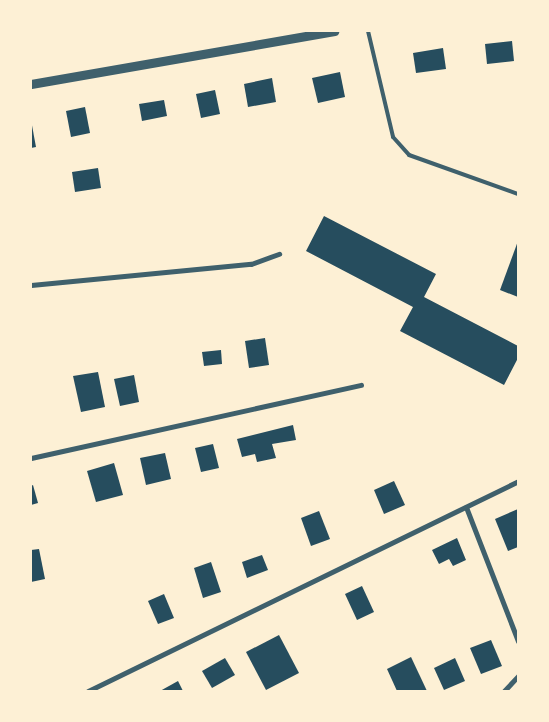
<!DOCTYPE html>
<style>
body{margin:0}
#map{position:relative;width:549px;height:722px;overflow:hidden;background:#fdf0d5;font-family:"Alegreya Sans",sans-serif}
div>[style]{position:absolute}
.building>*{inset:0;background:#264d5e}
.service>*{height:4px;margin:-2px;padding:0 2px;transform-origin:2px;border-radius:2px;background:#3f606c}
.minor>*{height:5px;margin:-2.5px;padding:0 2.5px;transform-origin:2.5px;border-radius:2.5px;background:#3f606c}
.tertiary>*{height:9px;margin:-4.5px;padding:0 4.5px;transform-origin:4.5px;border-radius:4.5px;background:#3f606c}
span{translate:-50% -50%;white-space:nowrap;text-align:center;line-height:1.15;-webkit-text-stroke:4px #fdf0d5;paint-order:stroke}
.frame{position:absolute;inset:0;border:32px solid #fdf0d5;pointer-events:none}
</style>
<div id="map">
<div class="building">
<i style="clip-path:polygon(512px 41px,514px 61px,487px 64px,485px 44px)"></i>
<i style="clip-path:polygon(443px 48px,446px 69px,416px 73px,413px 53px)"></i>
<i style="clip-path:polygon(340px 72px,345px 97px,318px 103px,312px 78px)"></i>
<i style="clip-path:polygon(272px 78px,276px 102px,248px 107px,244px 84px)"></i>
<i style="clip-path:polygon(215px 90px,220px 114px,201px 118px,196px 94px)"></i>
<i style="clip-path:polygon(164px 100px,167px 116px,142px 121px,139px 104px)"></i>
<i style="clip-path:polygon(85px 107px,90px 133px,71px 137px,66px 111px)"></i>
<i style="clip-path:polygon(31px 120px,36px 147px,31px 148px)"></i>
<i style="clip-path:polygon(98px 168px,101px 188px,75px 192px,72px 172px)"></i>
<i style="clip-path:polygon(324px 216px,436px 274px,424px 297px,518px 346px,518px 358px,504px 385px,400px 331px,413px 307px,306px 251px)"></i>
<i style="clip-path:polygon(518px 241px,518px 297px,500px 290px)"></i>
<i style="clip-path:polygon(265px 338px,269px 365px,249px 368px,245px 341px)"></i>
<i style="clip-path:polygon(221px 350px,222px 364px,204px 366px,202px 352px)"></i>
<i style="clip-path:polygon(98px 372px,105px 407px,81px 412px,73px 376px)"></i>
<i style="clip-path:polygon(134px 375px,139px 402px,120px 406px,114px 379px)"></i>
<i style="clip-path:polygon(293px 425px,296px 440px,272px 444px,276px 458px,257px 462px,255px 454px,242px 457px,237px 439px)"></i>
<i style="clip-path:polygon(213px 444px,219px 468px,201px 472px,195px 448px)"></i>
<i style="clip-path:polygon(165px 453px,171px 479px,146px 485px,140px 458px)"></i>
<i style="clip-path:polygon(114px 463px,123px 495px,96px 502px,87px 471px)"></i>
<i style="clip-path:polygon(394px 481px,405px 505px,384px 514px,374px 490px)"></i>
<i style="clip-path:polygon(33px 485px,38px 503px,31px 505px,31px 486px)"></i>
<i style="clip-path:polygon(518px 509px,518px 547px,508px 551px,495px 519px)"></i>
<i style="clip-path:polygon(319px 511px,330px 539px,311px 546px,301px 518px)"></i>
<i style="clip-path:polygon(457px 538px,466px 560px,453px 566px,449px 559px,439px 564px,432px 550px)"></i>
<i style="clip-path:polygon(39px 549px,45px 579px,31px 582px,31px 550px)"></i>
<i style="clip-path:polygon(262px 555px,268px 570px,247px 578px,242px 562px)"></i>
<i style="clip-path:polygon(211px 562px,221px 592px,203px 598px,194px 568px)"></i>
<i style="clip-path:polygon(362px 586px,374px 612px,357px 620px,345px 594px)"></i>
<i style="clip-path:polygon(164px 594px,174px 618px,158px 624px,148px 601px)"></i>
<i style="clip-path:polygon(279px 635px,299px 673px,266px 690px,246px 652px)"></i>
<i style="clip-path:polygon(491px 640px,502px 666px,481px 674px,470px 648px)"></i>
<i style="clip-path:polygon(411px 657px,427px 691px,397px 691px,387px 669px)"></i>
<i style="clip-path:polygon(225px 658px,235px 675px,212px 688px,202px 671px)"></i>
<i style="clip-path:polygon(455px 658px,465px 681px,444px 690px,434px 668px)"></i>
<i style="clip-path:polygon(178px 681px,183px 691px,160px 691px)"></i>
</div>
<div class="service">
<i style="left:368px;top:31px;width:109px;rotate:76.7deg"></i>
<i style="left:393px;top:137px;width:24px;rotate:48deg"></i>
<i style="left:409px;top:155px;width:116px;rotate:19.7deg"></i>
</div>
<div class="minor">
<i style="left:31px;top:285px;width:221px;rotate:-5.5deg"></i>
<i style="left:251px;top:264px;width:30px;rotate:-20deg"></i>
<i style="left:31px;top:458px;width:338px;rotate:-12.5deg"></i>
<i style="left:466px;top:507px;width:144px;rotate:68.8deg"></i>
<i style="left:88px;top:691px;width:479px;rotate:-26deg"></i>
<i style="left:504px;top:691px;width:21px;rotate:-47deg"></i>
</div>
<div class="tertiary">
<i style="left:31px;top:84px;width:308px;rotate:-9.9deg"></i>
</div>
<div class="frame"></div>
</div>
